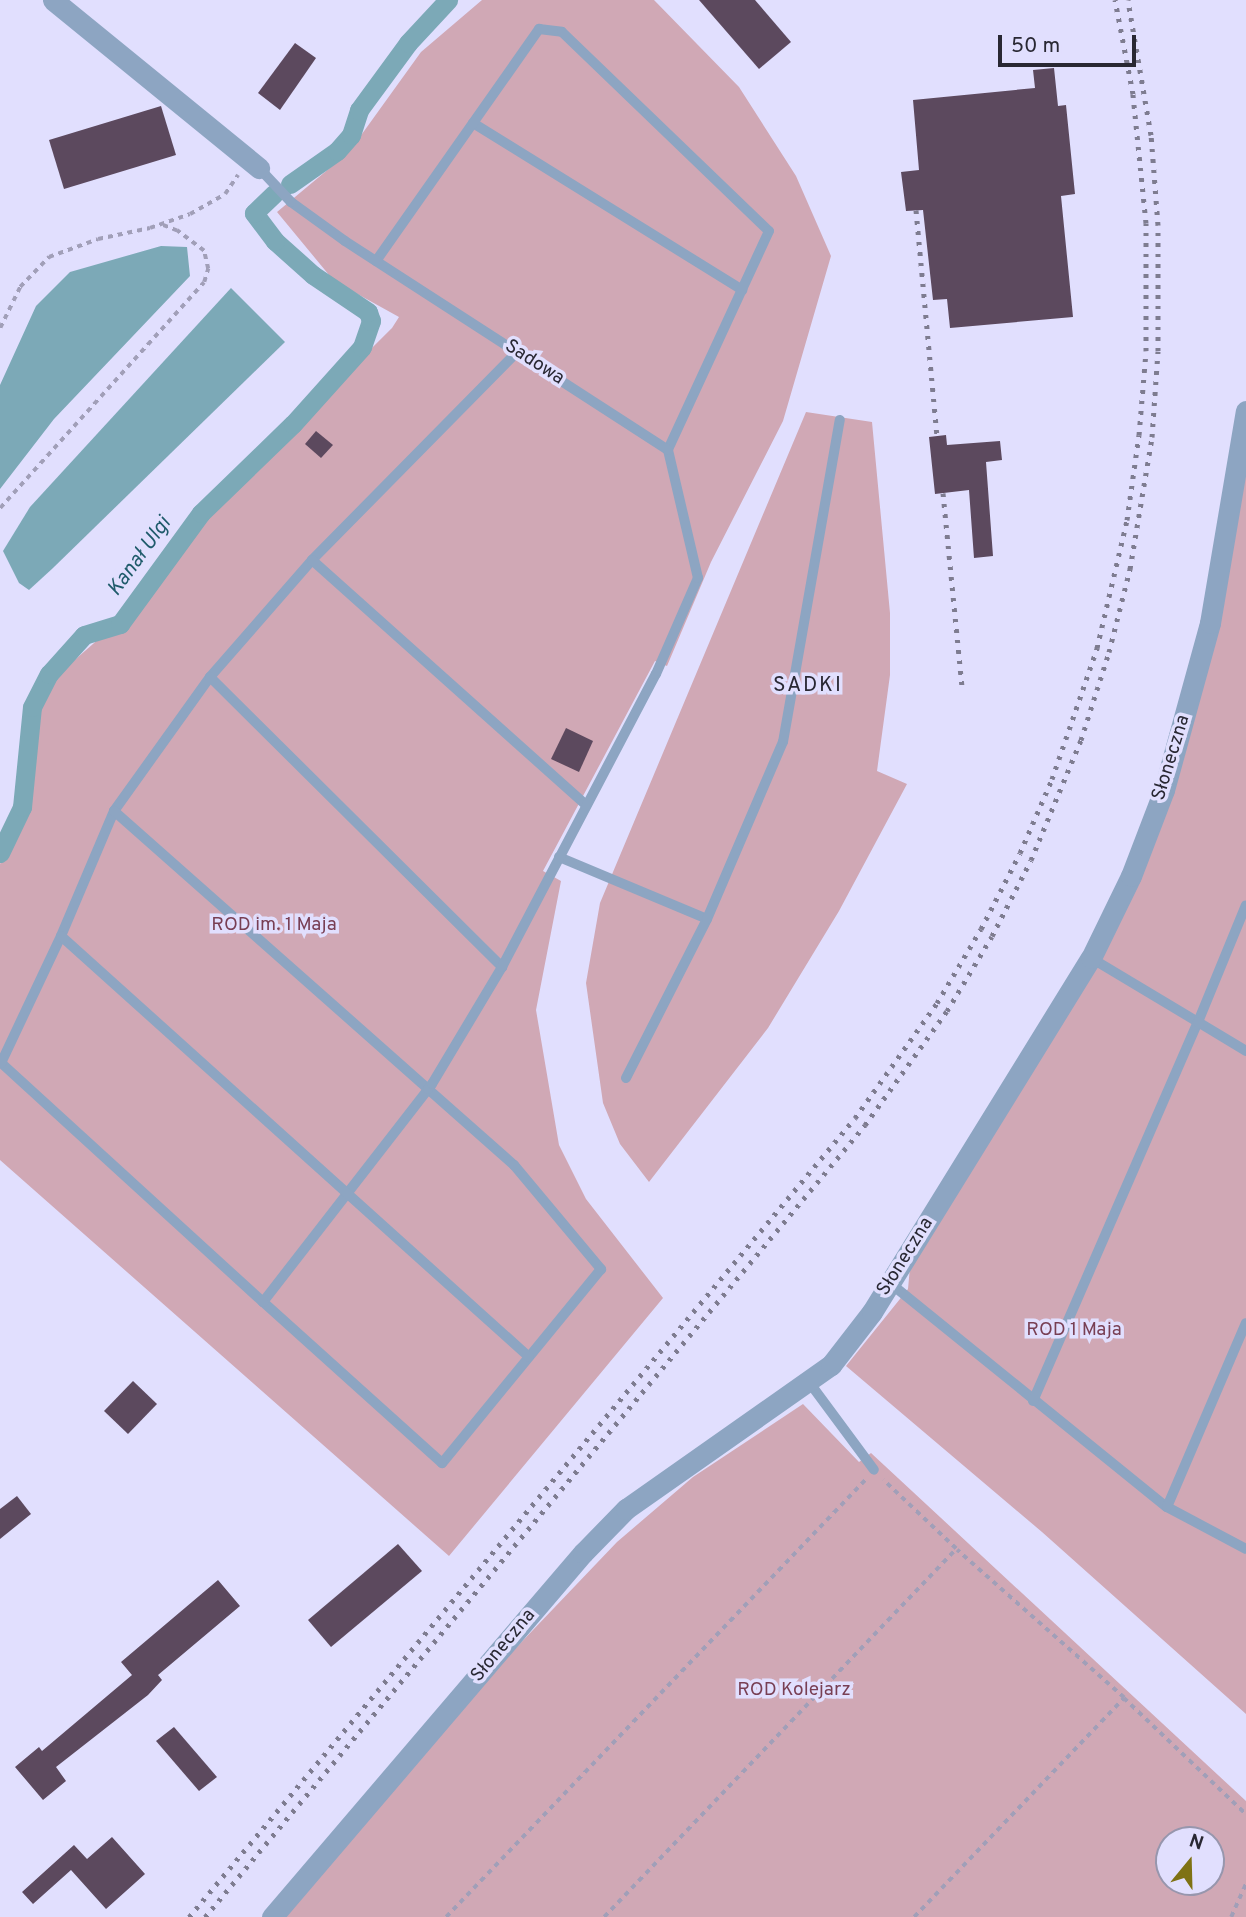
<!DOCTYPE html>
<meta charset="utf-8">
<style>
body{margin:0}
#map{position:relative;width:1246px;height:1917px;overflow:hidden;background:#e1dffe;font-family:Overpass,sans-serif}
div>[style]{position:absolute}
.green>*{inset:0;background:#d0a8b5}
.water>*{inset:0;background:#7ca9b7}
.canal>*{height:19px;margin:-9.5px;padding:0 9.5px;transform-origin:9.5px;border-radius:9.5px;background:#7ca9b7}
.building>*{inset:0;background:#5c495e}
.path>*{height:3.5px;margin-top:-1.75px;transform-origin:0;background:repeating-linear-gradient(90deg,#a19fb8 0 5px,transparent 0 10px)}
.lane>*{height:10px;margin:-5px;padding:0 5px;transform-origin:5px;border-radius:5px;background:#8da5c2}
.street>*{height:21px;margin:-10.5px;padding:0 10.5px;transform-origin:10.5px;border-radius:10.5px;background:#8da5c2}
.rail>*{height:5px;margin-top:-2.5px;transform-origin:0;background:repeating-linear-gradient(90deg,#7e7c90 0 3.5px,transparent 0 10.5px)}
span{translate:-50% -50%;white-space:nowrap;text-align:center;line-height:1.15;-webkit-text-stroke:7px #e1dffe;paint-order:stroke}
.street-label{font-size:19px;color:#292833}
.park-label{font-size:19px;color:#783f54}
.water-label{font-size:21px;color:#1f5b6b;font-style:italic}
.neighbourhood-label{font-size:21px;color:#292833;letter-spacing:2px}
.north{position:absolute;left:1155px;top:1826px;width:70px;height:70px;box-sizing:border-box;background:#e1dffe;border:2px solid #9796ad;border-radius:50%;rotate:19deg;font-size:19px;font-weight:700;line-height:28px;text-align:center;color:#292833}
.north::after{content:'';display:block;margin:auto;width:24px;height:32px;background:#7f7214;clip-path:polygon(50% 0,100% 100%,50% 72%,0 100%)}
.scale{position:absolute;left:998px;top:35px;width:138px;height:32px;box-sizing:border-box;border:4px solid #292833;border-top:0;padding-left:9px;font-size:21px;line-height:24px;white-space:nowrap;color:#292833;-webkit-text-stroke:5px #e1dffe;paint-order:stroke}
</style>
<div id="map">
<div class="green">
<i style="clip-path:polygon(482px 0,654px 0,739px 87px,796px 176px,831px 256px,783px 421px,711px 562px,667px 666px,655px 661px,543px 871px,561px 881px,536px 1010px,559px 1145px,586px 1199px,663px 1298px,449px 1556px,0 1160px,0 864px,28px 806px,33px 715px,45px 686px,134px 608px,204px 515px,392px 328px,399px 317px,334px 281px,277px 212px,349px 152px,421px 52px)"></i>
<i style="clip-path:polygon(806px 412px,872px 422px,890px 613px,890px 675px,877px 771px,907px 784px,839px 911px,768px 1028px,649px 1182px,620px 1144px,603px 1103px,586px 983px,600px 903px)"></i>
<i style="clip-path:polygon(1246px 432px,1246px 1714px,1042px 1532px,846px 1366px,908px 1289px,910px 1267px,1138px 882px)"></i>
<i style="clip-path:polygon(evenodd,803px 1404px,859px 1462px,871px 1453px,1246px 1801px,1246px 1917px,282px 1917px,512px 1652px,617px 1542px,693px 1477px,803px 1404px,1169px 1840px,1211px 1840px,1211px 1882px,1169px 1882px,1169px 1840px)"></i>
</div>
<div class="water">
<i style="clip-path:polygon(161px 246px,187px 247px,190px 276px,54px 419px,0 489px,0 385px,36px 306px,70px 272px)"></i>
<i style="clip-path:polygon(231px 288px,285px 342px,53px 568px,29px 590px,19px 583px,3px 551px,30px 507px)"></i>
</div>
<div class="canal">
<i style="left:290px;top:184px;width:57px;rotate:-35.1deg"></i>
<i style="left:337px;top:151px;width:21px;rotate:-49deg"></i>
<i style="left:351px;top:135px;width:26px;rotate:-72deg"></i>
<i style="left:359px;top:110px;width:83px;rotate:-53.8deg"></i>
<i style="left:408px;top:43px;width:59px;rotate:-47.1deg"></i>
<i style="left:0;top:853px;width:51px;rotate:-64.4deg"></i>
<i style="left:22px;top:807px;width:100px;rotate:-84.3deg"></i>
<i style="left:32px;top:707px;width:37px;rotate:-63deg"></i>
<i style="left:49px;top:674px;width:52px;rotate:-48.1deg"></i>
<i style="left:84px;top:635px;width:38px;rotate:-17deg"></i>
<i style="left:120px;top:624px;width:137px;rotate:-53.9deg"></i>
<i style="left:201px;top:513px;width:128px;rotate:-44.1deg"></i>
<i style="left:293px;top:424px;width:103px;rotate:-48.1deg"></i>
<i style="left:362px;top:347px;width:28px;rotate:-71deg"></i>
<i style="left:371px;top:321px;width:9px;rotate:-108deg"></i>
<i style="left:368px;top:312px;width:66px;rotate:-146.1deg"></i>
<i style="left:313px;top:275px;width:51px;rotate:-138.2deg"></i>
<i style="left:275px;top:241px;width:35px;rotate:-127deg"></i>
<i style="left:254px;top:213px;width:28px;rotate:-44deg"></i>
</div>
<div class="building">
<i style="clip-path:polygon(699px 0,755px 0,791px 42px,759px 69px)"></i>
<i style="clip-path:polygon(295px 43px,316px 58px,280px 110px,258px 93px)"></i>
<i style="clip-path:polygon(1054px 68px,1058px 106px,1066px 105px,1075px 194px,1061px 196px,1073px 317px,950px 328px,947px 299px,933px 300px,923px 210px,906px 211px,901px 172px,919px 170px,913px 100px,1035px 88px,1033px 70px)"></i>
<i style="clip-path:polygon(161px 106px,176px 155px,64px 189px,49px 140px)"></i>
<i style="clip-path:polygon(316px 431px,333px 445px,321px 458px,305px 444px)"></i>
<i style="clip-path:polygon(946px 435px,947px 445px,1000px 441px,1002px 460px,986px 462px,993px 556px,974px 558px,969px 490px,935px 494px,929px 437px)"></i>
<i style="clip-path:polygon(566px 728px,593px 741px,579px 772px,551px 759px)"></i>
<i style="clip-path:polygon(133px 1381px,157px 1404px,128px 1434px,104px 1411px)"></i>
<i style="clip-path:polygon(17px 1496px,31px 1514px,0 1539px,0 1509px)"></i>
<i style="clip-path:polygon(398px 1544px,422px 1571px,331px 1647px,308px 1620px)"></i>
<i style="clip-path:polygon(218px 1580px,240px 1606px,158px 1675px,162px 1680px,148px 1695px,56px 1767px,66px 1781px,43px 1800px,15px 1767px,39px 1747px,42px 1751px,132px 1675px,121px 1662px)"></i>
<i style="clip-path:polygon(174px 1727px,217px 1777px,199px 1791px,156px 1741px)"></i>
<i style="clip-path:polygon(112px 1837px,145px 1874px,106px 1909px,71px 1870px,33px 1904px,22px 1892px,74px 1845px,87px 1859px)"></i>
</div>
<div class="path">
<i style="left:0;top:328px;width:46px;rotate:-64deg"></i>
<i style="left:20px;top:287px;width:42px;rotate:-46deg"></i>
<i style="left:49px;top:257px;width:52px;rotate:-20.2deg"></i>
<i style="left:98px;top:239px;width:53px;rotate:-11.9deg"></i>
<i style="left:150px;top:228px;width:42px;rotate:-19.3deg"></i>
<i style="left:190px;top:214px;width:40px;rotate:-29.7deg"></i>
<i style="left:225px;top:194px;width:23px;rotate:-56deg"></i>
<i style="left:0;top:508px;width:304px;rotate:-47.9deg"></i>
<i style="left:204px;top:282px;width:14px;rotate:-73deg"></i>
<i style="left:208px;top:269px;width:18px;rotate:-103deg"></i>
<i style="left:204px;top:251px;width:34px;rotate:-143deg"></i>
<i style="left:177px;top:231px;width:18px;rotate:-158deg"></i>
<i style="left:1124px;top:1698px;width:168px;rotate:43.6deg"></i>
<i style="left:446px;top:1917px;width:607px;rotate:-46.2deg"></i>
<i style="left:604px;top:1917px;width:509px;rotate:-46.27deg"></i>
<i style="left:956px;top:1549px;width:100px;rotate:-136.6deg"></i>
<i style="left:914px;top:1917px;width:303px;rotate:-46.2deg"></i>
<i style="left:1124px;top:1698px;width:223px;rotate:-138.5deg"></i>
<i style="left:1231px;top:1917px;width:36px;rotate:-66deg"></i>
</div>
<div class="lane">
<i style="left:473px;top:123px;width:317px;rotate:31.8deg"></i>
<i style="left:376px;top:261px;width:284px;rotate:-54.9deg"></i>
<i style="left:539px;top:29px;width:23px;rotate:7deg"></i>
<i style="left:562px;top:32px;width:287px;rotate:43.9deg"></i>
<i style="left:769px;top:231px;width:241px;rotate:114.8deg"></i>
<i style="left:312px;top:560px;width:292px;rotate:-45.4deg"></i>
<i style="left:210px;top:677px;width:155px;rotate:-48.9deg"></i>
<i style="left:312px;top:560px;width:368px;rotate:41.8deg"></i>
<i style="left:114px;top:811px;width:165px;rotate:-54.4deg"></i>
<i style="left:210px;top:677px;width:412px;rotate:44.8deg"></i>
<i style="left:559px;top:857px;width:160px;rotate:22.7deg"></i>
<i style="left:61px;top:936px;width:136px;rotate:-67deg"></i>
<i style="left:114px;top:811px;width:419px;rotate:41.5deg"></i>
<i style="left:428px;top:1089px;width:115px;rotate:41.5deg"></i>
<i style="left:514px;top:1165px;width:136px;rotate:50.1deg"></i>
<i style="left:601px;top:1269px;width:251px;rotate:129.3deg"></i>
<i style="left:442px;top:1463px;width:241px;rotate:-138deg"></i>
<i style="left:263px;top:1302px;width:269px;rotate:-52.2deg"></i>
<i style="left:428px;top:1089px;width:6px;rotate:-51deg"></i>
<i style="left:432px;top:1084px;width:136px;rotate:-59.1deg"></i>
<i style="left:502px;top:967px;width:331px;rotate:-62.3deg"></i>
<i style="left:656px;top:674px;width:105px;rotate:-66.4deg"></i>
<i style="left:698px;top:578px;width:131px;rotate:-103.2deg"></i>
<i style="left:668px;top:450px;width:385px;rotate:-147.1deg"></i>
<i style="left:345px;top:241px;width:67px;rotate:-144.2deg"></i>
<i style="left:291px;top:202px;width:47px;rotate:-133.3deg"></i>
<i style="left:1091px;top:958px;width:125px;rotate:30.9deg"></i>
<i style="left:1198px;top:1022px;width:126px;rotate:-67.7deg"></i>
<i style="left:626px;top:1078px;width:178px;rotate:-63deg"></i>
<i style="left:707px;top:919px;width:193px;rotate:-66.8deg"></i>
<i style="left:783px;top:742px;width:327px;rotate:-80deg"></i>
<i style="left:890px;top:1283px;width:356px;rotate:39deg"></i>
<i style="left:1167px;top:1507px;width:89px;rotate:28deg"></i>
<i style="left:263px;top:1302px;width:355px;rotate:-137.6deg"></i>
<i style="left:1px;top:1063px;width:140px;rotate:-64.7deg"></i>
<i style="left:61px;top:936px;width:629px;rotate:41.97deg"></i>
<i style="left:809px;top:1382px;width:109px;rotate:53.5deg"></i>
<i style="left:1033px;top:1401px;width:413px;rotate:-66.5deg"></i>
<i style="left:1198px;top:1022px;width:56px;rotate:31.1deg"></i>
<i style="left:1167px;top:1507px;width:200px;rotate:-66.8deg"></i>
</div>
<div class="street">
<i style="left:53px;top:0;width:266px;rotate:39.2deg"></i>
<i style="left:272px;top:1917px;width:479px;rotate:-49.5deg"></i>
<i style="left:583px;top:1553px;width:62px;rotate:-45.7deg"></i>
<i style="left:626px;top:1509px;width:251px;rotate:-35.1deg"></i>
<i style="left:831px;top:1365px;width:67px;rotate:-52.3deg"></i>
<i style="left:872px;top:1312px;width:416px;rotate:-58.3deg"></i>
<i style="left:1091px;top:958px;width:91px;rotate:-64deg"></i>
<i style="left:1131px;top:876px;width:92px;rotate:-69deg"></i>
<i style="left:1164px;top:790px;width:173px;rotate:-74.6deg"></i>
<i style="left:1210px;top:623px;width:215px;rotate:-80.4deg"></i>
</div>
<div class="rail">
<i style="left:916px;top:210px;width:227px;rotate:84.7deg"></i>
<i style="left:943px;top:493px;width:194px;rotate:84.4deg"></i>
<i style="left:189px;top:1917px;width:1040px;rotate:-50.19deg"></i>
<i style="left:855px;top:1118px;width:141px;rotate:-54.5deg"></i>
<i style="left:937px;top:1003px;width:86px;rotate:-59.3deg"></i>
<i style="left:981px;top:929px;width:85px;rotate:-62.8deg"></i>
<i style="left:1020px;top:853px;width:81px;rotate:-66.6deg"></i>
<i style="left:1052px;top:779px;width:139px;rotate:-71deg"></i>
<i style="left:1097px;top:648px;width:131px;rotate:-76.8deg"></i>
<i style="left:1127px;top:520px;width:86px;rotate:-82deg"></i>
<i style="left:1139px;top:435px;width:84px;rotate:-85.2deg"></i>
<i style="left:1146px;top:351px;width:128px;rotate:-90deg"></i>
<i style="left:1146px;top:223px;width:130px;rotate:-95.8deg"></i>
<i style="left:1133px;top:94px;width:96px;rotate:-100.8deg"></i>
<i style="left:205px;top:1917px;width:1031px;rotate:-50.19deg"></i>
<i style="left:865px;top:1125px;width:140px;rotate:-54.3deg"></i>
<i style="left:947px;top:1011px;width:87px;rotate:-59deg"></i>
<i style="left:992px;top:936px;width:85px;rotate:-62.8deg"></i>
<i style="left:1031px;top:860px;width:130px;rotate:-67.4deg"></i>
<i style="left:1081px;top:740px;width:92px;rotate:-72.3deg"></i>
<i style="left:1109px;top:652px;width:86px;rotate:-75.8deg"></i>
<i style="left:1130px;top:569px;width:134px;rotate:-80.5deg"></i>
<i style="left:1152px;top:437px;width:86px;rotate:-86deg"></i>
<i style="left:1158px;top:351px;width:126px;rotate:-90deg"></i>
<i style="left:1158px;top:225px;width:90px;rotate:-94.4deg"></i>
<i style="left:1151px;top:135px;width:137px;rotate:-99.7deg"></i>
</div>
<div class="street-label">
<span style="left:534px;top:363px;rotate:33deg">Sadowa</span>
<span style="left:1172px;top:758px;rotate:-73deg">Słoneczna</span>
<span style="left:906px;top:1257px;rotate:-58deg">Słoneczna</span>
<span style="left:504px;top:1646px;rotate:-50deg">Słoneczna</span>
</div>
<div class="park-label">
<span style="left:274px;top:926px">ROD im. 1 Maja</span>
<span style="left:1074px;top:1331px">ROD 1 Maja</span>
<span style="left:794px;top:1691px">ROD Kolejarz</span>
</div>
<div class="water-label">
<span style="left:140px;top:557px;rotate:-54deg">Kanał Ulgi</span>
</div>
<div class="neighbourhood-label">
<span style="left:808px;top:686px">SADKI</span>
</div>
<div class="north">N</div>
<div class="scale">50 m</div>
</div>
